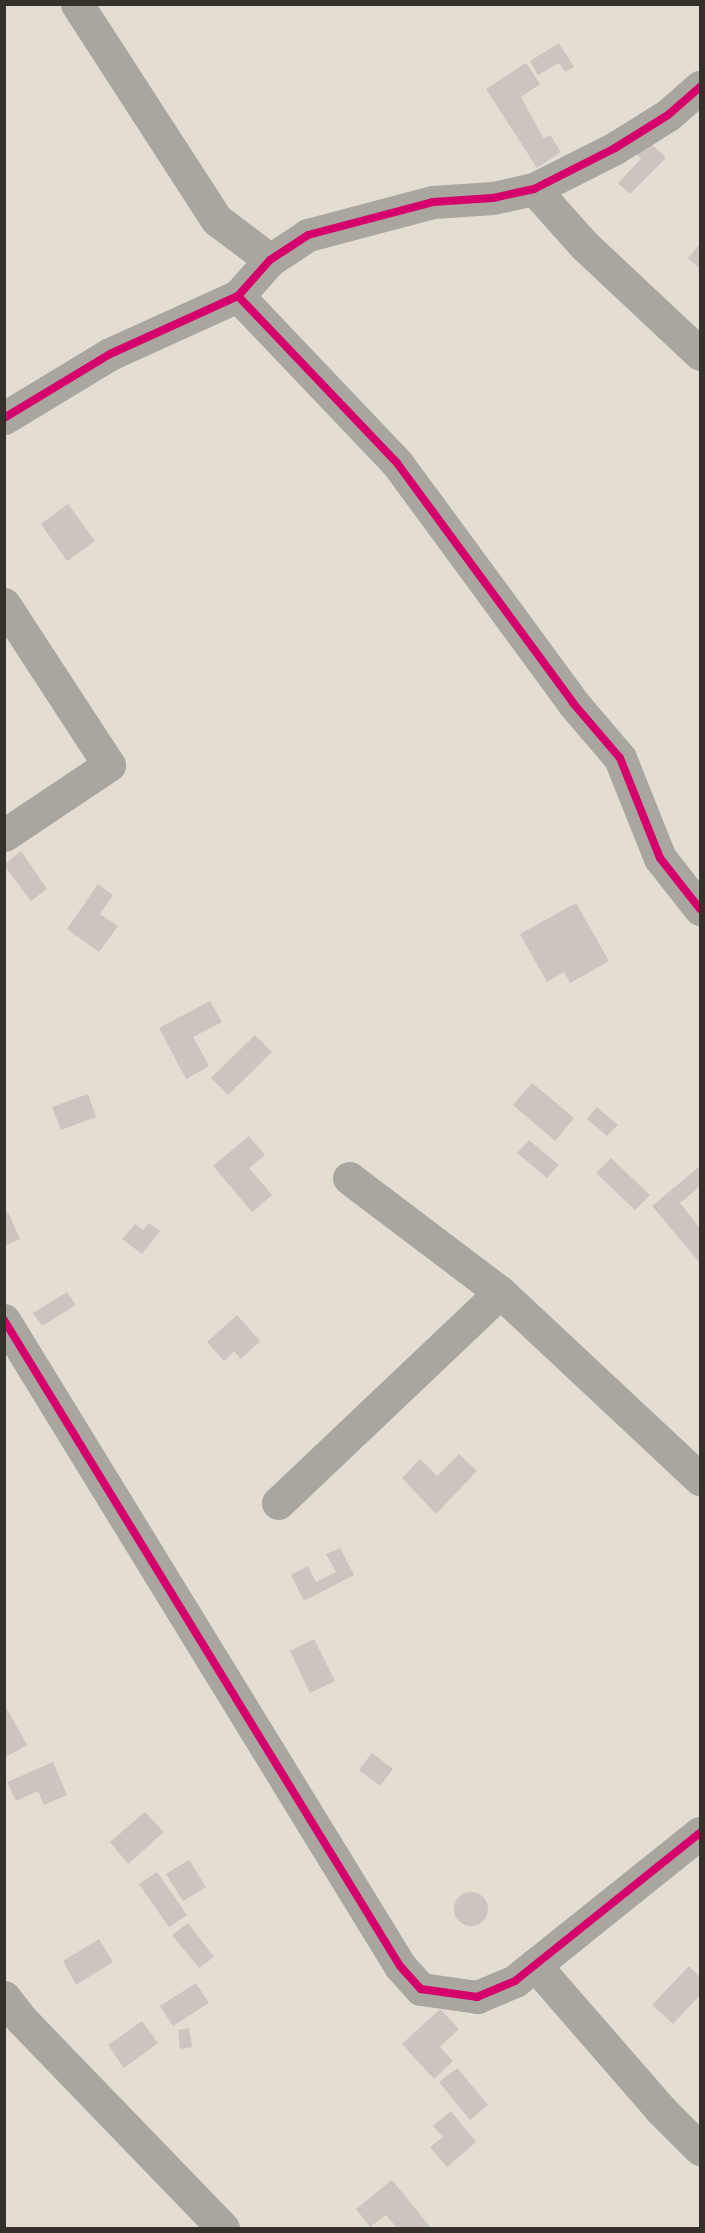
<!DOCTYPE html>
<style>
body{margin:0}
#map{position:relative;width:705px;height:2233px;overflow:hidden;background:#e3ddd2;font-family:"Golos Text",sans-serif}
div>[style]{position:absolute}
.building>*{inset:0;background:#ccc5bf}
.round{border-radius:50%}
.minor>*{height:33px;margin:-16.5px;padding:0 16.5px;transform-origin:16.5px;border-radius:16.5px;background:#a8a69f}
.cycleway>*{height:8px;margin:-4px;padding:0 4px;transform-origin:4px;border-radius:4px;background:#d6006c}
span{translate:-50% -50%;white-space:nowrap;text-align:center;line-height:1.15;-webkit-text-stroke:6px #eadecb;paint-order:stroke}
.frame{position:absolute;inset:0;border:6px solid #353029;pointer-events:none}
</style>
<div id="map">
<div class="building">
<i style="clip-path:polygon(559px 43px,574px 67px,565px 72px,559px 63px,538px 75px,530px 61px)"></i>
<i style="clip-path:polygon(526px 63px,540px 84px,521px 97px,544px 139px,550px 135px,561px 152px,537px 168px,486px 89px)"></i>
<i style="clip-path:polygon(644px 137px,666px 158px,630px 194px,618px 183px,641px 159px,631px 149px)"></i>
<i style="clip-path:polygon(700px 244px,700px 269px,688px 258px)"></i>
<i style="clip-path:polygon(68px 504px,95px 541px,67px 561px,41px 524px)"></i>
<i style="clip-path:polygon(21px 851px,47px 889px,31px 901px,4px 865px)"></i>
<i style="clip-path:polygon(98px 884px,113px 895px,100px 914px,118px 926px,99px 952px,67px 929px)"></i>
<i style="clip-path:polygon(576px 903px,609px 961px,570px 983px,564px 972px,547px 982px,520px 934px)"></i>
<i style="clip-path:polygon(210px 1001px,222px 1022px,193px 1037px,209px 1066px,186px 1079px,159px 1028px)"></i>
<i style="clip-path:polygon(255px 1035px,272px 1052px,228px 1095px,211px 1078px)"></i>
<i style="clip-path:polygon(532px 1083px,574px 1118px,555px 1141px,513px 1105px)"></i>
<i style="clip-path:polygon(88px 1094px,96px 1117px,61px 1130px,52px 1107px)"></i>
<i style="clip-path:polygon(597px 1107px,618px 1125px,607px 1136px,587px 1119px)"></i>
<i style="clip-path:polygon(249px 1136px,265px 1155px,249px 1168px,272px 1195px,252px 1212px,213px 1166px)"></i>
<i style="clip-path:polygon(529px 1140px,559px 1165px,547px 1178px,517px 1153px)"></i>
<i style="clip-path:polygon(611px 1158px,650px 1195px,635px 1210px,596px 1173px)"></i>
<i style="clip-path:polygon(700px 1166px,700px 1186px,680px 1203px,700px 1228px,700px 1263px,652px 1206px)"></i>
<i style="clip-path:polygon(8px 1212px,20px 1239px,4px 1246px,4px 1214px)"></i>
<i style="clip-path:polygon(149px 1223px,160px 1231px,142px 1254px,122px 1239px,135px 1224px,143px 1230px)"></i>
<i style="clip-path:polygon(67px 1292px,76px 1305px,42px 1326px,33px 1313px)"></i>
<i style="clip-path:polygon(237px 1315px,260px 1341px,241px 1359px,234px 1351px,224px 1361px,207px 1342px)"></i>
<i style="clip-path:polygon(459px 1454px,477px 1471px,436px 1514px,402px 1478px,420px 1459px,437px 1476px)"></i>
<i style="clip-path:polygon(340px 1548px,354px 1575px,304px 1601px,291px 1575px,308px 1566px,316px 1582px,336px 1572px,326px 1554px)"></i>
<i style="clip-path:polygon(314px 1639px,335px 1681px,310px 1693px,290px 1651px)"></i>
<i style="clip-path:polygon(4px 1704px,27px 1745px,4px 1758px)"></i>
<i style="clip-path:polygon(372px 1753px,393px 1769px,380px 1786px,359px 1770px)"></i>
<i style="clip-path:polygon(53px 1762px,67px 1795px,44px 1805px,38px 1791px,16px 1801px,7px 1782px)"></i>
<i style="clip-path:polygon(145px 1812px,164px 1832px,128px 1864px,110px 1842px)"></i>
<i style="clip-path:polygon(189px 1860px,206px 1887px,183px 1901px,166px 1874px)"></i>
<i style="clip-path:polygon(157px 1872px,187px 1915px,169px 1927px,139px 1884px)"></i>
<i class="round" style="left:454px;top:1892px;width:34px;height:34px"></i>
<i style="clip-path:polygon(188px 1923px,214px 1957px,199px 1968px,172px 1935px)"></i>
<i style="clip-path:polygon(99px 1939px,113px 1962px,76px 1985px,63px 1961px)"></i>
<i style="clip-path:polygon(689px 1966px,700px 1977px,700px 1995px,673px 2024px,652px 2005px)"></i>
<i style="clip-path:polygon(196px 1983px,209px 2003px,173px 2026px,160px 2006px)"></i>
<i style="clip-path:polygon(440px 2009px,459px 2029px,440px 2047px,453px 2061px,434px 2079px,402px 2044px)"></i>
<i style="clip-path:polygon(142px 2021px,158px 2043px,124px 2068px,108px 2045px)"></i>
<i style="clip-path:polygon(189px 2028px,192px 2047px,180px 2049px,178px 2030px)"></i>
<i style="clip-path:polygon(457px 2068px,488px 2105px,470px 2120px,439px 2082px)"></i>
<i style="clip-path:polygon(451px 2111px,476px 2142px,447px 2167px,430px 2147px,443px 2137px,433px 2126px)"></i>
<i style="clip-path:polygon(392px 2180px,431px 2228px,397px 2228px,386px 2215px,370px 2227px,356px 2209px)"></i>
</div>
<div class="minor">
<i style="left:77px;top:4px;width:257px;rotate:57.1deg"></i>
<i style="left:217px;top:220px;width:66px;rotate:37deg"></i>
<i style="left:534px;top:189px;width:75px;rotate:48.2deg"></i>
<i style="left:584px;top:245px;width:159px;rotate:43.2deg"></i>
<i style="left:238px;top:296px;width:231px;rotate:46.4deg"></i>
<i style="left:397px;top:463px;width:298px;rotate:53.7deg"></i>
<i style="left:573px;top:703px;width:72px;rotate:49.5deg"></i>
<i style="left:620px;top:758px;width:108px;rotate:68.2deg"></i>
<i style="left:660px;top:858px;width:65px;rotate:51.9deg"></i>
<i style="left:4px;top:418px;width:124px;rotate:-31.1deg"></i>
<i style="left:110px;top:354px;width:141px;rotate:-24.4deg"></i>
<i style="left:238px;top:296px;width:48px;rotate:-48.4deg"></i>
<i style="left:270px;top:260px;width:45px;rotate:-33.3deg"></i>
<i style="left:308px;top:235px;width:129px;rotate:-14.8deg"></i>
<i style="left:433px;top:202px;width:60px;rotate:-3.8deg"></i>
<i style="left:493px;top:198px;width:42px;rotate:-12.4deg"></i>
<i style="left:534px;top:189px;width:91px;rotate:-26.8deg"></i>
<i style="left:615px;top:148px;width:62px;rotate:-31.9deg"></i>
<i style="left:668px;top:115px;width:43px;rotate:-41.2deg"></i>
<i style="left:4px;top:604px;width:192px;rotate:56.9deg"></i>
<i style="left:109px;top:765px;width:126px;rotate:146.3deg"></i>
<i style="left:349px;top:1178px;width:189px;rotate:37.1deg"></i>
<i style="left:500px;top:1292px;width:274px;rotate:43.1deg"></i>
<i style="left:4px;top:1320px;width:758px;rotate:58.49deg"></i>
<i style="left:400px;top:1966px;width:31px;rotate:48deg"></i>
<i style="left:421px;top:1989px;width:57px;rotate:8.1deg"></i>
<i style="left:477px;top:1997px;width:41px;rotate:-22.8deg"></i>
<i style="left:515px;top:1981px;width:237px;rotate:-38.7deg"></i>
<i style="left:278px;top:1503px;width:306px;rotate:-43.5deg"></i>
<i style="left:535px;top:1965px;width:192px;rotate:49deg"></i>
<i style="left:661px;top:2110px;width:55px;rotate:45deg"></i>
<i style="left:4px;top:1997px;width:28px;rotate:52deg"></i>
<i style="left:21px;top:2019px;width:291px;rotate:46deg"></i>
</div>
<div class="cycleway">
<i style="left:238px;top:296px;width:231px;rotate:46.4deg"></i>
<i style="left:397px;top:463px;width:298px;rotate:53.7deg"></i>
<i style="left:573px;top:703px;width:72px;rotate:49.5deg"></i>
<i style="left:620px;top:758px;width:108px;rotate:68.2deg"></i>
<i style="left:660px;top:858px;width:65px;rotate:51.9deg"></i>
<i style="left:4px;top:418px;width:124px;rotate:-31.1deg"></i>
<i style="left:110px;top:354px;width:141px;rotate:-24.4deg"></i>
<i style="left:238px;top:296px;width:48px;rotate:-48.4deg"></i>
<i style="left:270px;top:260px;width:45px;rotate:-33.3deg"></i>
<i style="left:308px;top:235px;width:129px;rotate:-14.8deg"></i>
<i style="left:433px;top:202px;width:60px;rotate:-3.8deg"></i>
<i style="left:493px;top:198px;width:42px;rotate:-12.4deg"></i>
<i style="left:534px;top:189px;width:91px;rotate:-26.8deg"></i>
<i style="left:615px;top:148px;width:62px;rotate:-31.9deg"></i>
<i style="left:668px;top:115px;width:43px;rotate:-41.2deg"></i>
<i style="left:4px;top:1320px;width:758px;rotate:58.49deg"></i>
<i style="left:400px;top:1966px;width:31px;rotate:48deg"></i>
<i style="left:421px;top:1989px;width:57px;rotate:8.1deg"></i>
<i style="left:477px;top:1997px;width:41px;rotate:-22.8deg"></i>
<i style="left:515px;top:1981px;width:237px;rotate:-38.7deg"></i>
</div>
<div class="frame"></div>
</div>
